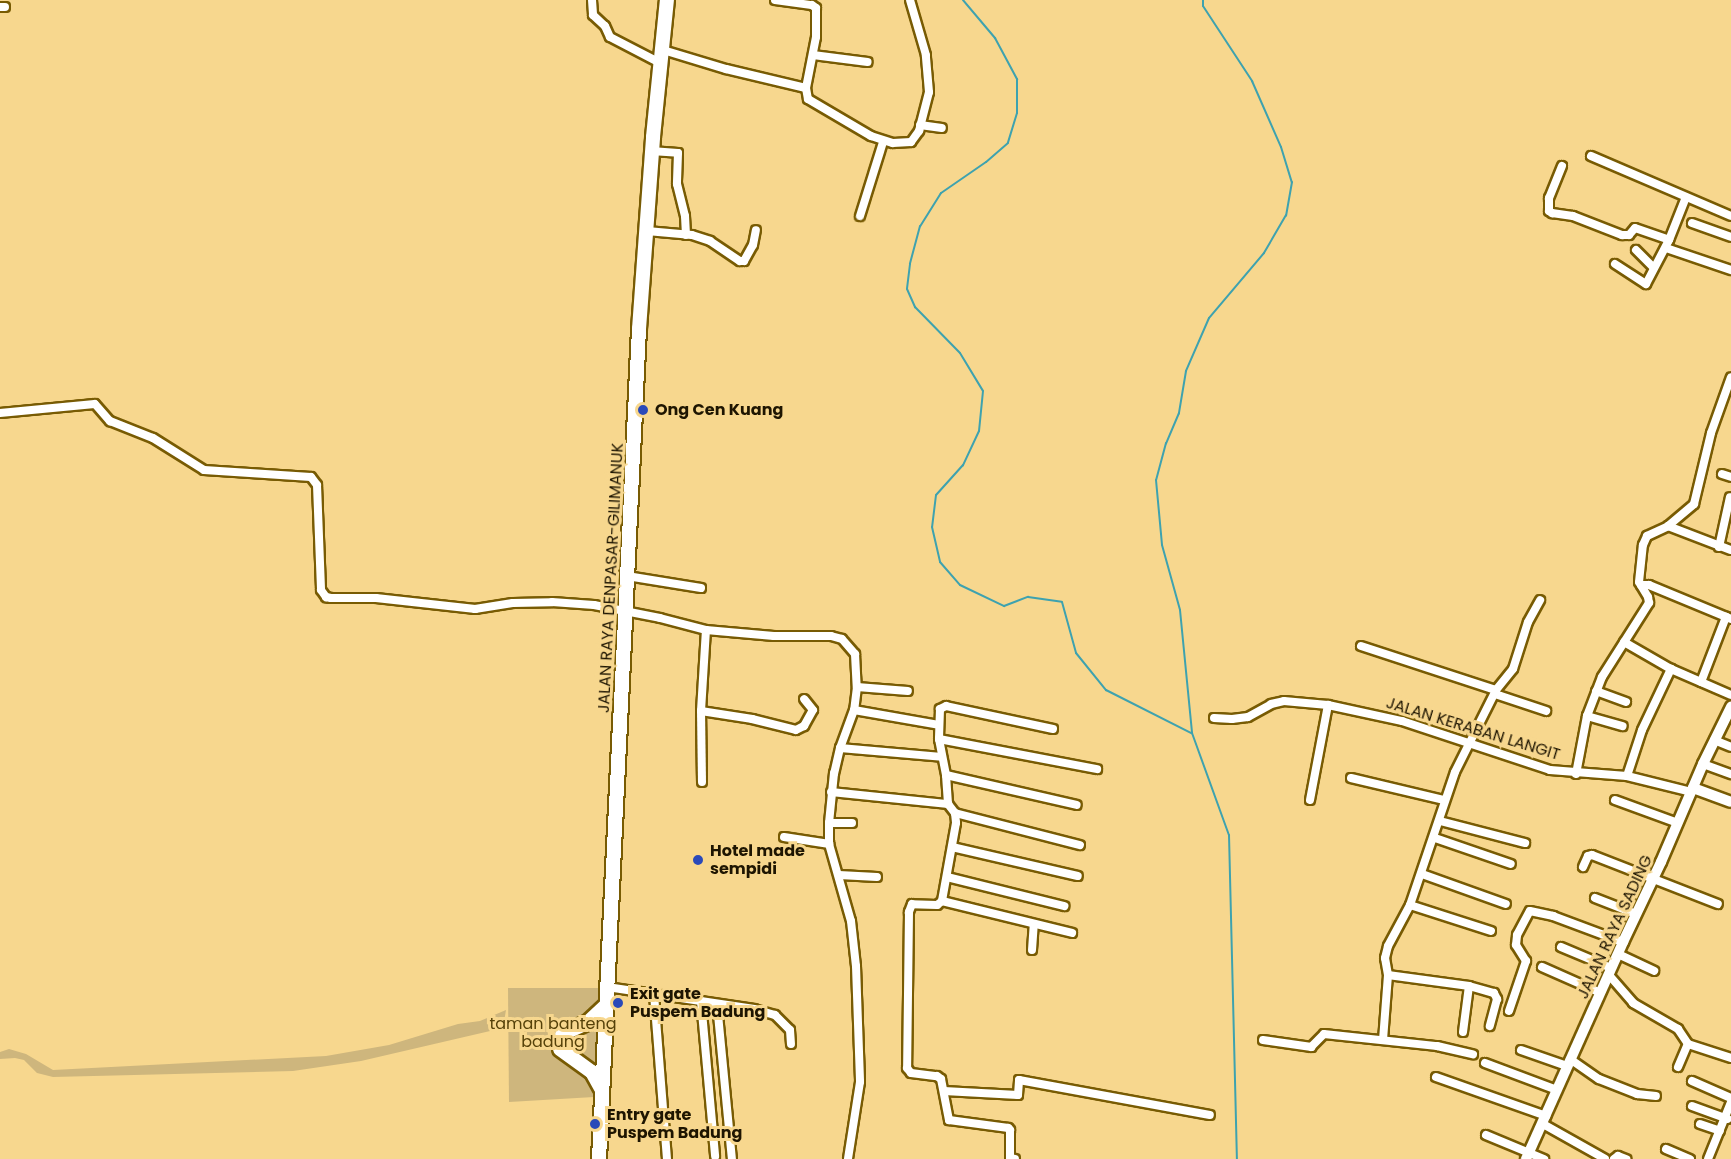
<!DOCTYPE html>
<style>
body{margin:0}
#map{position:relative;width:1731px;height:1159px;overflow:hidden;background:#f7d78e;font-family:Poppins,sans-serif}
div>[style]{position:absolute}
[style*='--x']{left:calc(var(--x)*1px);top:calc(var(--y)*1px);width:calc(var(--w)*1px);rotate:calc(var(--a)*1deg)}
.green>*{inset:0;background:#ceb67d}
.stream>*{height:2px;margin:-1px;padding:0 1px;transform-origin:1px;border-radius:1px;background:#3ea2af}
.roads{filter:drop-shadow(2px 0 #785b03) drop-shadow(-2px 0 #785b03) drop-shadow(0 2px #785b03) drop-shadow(0 -2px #785b03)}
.minor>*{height:8px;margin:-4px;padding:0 4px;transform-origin:4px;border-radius:4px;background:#fff}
.tertiary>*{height:10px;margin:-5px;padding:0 5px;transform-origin:5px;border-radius:5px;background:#fff}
.trunk>*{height:14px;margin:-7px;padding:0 7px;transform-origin:7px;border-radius:7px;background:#fff}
.dots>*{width:16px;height:16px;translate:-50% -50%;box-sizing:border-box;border:3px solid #f7d78e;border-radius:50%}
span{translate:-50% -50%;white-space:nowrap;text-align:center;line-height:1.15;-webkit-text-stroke:6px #f7d78e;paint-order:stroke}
.poi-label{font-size:16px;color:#1e1501;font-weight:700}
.left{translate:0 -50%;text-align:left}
.street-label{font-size:16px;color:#1e1501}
.park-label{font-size:16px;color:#554109}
</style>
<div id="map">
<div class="green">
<div style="clip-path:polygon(508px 988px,600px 988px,594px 1097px,509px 1102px)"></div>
<div style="clip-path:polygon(506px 1010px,503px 1028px,361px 1061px,293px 1071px,53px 1077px,37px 1073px,24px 1060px,15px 1058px,0 1059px,0 1052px,9px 1049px,26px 1054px,53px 1070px,326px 1056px,389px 1045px,458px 1024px,480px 1021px)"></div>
</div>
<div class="stream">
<div style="--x:963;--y:0;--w:50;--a:49.9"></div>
<div style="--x:995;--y:38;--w:47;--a:61.8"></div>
<div style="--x:1017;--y:79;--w:34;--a:90"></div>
<div style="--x:1017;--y:113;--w:31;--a:107"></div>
<div style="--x:1008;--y:143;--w:29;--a:139"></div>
<div style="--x:986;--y:162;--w:55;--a:145.4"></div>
<div style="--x:941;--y:193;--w:39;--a:122"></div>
<div style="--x:920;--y:226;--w:39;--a:105"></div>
<div style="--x:910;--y:264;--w:25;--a:97"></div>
<div style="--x:907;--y:289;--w:20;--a:66"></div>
<div style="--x:915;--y:307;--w:64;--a:45.6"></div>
<div style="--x:960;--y:353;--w:44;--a:58.8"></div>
<div style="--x:983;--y:391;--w:40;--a:95.7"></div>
<div style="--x:979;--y:431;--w:38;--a:115"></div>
<div style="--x:963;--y:465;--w:40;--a:132"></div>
<div style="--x:936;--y:495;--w:32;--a:97"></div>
<div style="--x:932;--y:527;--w:36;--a:77"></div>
<div style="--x:940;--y:562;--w:30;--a:49"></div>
<div style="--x:960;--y:585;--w:49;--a:25.5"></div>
<div style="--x:1004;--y:606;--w:26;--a:-21"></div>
<div style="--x:1028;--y:597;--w:34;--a:8"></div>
<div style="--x:1062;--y:602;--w:53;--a:74.6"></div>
<div style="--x:1076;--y:653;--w:48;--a:51"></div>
<div style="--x:1106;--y:690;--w:95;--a:26.8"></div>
<div style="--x:1203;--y:0;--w:6;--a:90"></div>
<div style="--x:1203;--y:6;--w:90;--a:56.8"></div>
<div style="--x:1252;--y:81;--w:72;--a:66.3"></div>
<div style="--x:1281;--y:147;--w:37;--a:73"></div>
<div style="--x:1292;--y:182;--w:34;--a:100"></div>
<div style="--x:1286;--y:215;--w:44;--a:120.1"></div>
<div style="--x:1264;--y:253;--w:85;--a:130.2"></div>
<div style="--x:1209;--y:318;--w:58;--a:113.5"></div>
<div style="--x:1186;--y:371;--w:43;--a:99.5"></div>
<div style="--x:1179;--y:413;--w:33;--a:113"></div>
<div style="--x:1166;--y:443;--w:38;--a:105"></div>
<div style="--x:1156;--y:480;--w:65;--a:84.7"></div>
<div style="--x:1162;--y:545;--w:67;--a:74.5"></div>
<div style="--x:1180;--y:610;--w:124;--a:84.4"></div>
<div style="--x:1192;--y:733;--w:109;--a:70.1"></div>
<div style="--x:1229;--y:835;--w:324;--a:88.6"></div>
</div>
<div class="roads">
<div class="minor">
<div style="--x:592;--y:0;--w:15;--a:86"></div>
<div style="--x:593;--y:15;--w:16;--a:43"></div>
<div style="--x:605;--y:26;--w:12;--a:66"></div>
<div style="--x:610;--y:37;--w:59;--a:27.4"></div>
<div style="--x:775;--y:0;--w:37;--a:8"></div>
<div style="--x:812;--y:5;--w:5;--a:37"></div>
<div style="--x:816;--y:8;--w:29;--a:90"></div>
<div style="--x:816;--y:37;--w:52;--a:101.1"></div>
<div style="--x:806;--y:88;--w:11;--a:80"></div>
<div style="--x:808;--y:99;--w:73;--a:30.4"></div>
<div style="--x:871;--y:136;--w:23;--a:18"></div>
<div style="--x:893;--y:143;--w:18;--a:-3"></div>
<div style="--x:911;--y:142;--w:14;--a:-54"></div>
<div style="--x:919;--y:131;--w:40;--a:-75.6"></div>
<div style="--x:929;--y:92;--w:37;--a:-95"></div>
<div style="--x:926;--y:55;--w:57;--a:-106.2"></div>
<div style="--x:0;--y:7;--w:5;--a:0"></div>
<div style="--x:663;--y:50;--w:66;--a:16.8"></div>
<div style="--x:726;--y:69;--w:82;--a:13.4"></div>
<div style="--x:813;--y:55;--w:55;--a:7.3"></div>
<div style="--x:920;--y:125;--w:22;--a:8"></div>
<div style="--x:651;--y:151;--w:27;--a:4"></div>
<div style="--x:678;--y:153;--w:31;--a:92"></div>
<div style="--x:677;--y:184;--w:33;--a:76"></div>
<div style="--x:685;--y:216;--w:19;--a:87"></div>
<div style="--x:1591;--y:156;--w:152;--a:23.2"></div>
<div style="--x:1562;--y:166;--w:35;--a:112"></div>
<div style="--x:1549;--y:198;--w:13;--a:90"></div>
<div style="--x:1549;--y:211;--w:4;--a:34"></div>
<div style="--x:1552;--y:213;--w:21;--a:8"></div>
<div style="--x:1573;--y:216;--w:53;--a:21.2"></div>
<div style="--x:1622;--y:235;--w:7;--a:0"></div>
<div style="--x:1629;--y:235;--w:9;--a:-49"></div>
<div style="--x:1635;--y:228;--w:36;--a:19"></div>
<div style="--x:860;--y:216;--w:77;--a:-72.7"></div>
<div style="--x:1692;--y:223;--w:41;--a:19.7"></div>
<div style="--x:647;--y:231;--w:45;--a:5.1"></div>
<div style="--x:692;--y:235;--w:19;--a:18"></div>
<div style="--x:710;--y:241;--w:36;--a:34"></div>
<div style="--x:740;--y:261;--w:4;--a:0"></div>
<div style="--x:744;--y:261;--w:18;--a:-61"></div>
<div style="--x:753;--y:245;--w:15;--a:-79"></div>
<div style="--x:1666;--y:248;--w:69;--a:18.7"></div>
<div style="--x:1636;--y:250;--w:24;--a:45"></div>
<div style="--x:1615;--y:264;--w:37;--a:33"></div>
<div style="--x:1646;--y:284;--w:50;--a:-62.4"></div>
<div style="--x:1669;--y:240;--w:46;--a:-68.4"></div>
<div style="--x:0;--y:413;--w:95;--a:-5.4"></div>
<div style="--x:95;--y:404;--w:23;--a:49"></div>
<div style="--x:110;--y:421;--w:46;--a:21.6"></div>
<div style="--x:153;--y:438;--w:60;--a:32.1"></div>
<div style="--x:204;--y:470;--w:107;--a:3.7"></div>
<div style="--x:311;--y:477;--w:10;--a:53"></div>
<div style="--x:317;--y:485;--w:105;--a:87.8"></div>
<div style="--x:321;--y:590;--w:9;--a:54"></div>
<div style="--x:326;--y:597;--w:5;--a:11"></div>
<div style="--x:331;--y:598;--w:45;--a:0"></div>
<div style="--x:376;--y:598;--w:100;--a:6.3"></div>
<div style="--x:475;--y:609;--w:38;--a:-9"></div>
<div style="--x:513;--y:603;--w:39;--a:-1"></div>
<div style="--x:552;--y:602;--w:42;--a:4.1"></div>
<div style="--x:594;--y:605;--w:67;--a:11.1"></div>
<div style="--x:660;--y:618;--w:48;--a:14.6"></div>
<div style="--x:706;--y:630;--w:68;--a:5"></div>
<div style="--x:774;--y:636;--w:57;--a:0"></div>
<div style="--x:831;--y:636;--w:11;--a:15"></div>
<div style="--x:842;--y:639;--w:20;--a:49"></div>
<div style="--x:855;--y:654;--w:33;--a:87"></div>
<div style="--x:857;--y:687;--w:23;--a:97"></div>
<div style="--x:854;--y:710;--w:40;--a:110.2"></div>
<div style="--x:840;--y:748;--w:26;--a:103"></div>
<div style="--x:834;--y:773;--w:50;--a:95.7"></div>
<div style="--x:829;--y:823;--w:21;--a:90"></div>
<div style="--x:829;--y:844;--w:80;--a:74.1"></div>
<div style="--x:851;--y:921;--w:45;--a:83.7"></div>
<div style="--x:856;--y:966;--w:116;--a:88"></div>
<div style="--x:860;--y:1082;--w:78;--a:98.9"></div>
<div style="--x:1722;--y:474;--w:9;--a:18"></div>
<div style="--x:1668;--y:526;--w:67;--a:20.9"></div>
<div style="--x:1719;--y:547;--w:51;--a:-77.6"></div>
<div style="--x:627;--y:576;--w:75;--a:9.2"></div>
<div style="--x:1641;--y:585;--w:8;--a:0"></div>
<div style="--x:1649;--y:585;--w:89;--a:22.5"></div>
<div style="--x:1624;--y:642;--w:54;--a:29.9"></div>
<div style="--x:1671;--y:669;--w:65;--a:23.4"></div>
<div style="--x:1361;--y:646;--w:142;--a:18.1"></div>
<div style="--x:1701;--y:682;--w:70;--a:-69"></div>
<div style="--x:857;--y:687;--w:51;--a:4.5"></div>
<div style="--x:1596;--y:691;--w:32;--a:20"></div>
<div style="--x:1495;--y:694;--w:54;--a:18.4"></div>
<div style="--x:854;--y:710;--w:86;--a:10"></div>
<div style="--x:701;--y:711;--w:52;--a:8.9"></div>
<div style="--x:752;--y:719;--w:45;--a:14"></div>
<div style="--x:796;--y:730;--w:9;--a:-27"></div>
<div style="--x:804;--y:726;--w:18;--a:-61"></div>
<div style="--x:813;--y:710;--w:14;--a:-129"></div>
<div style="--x:1587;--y:716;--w:37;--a:16"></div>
<div style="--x:1214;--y:718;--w:18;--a:3"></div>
<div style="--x:1232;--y:719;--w:16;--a:-7"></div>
<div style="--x:1248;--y:717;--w:26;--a:-29"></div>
<div style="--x:1271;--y:704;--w:13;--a:-13"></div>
<div style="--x:1284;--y:701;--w:44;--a:5.2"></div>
<div style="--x:1328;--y:705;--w:76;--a:12.2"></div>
<div style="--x:1402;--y:721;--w:156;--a:18.3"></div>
<div style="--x:1550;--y:770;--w:77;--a:4.5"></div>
<div style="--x:1627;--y:776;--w:66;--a:14"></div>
<div style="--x:1053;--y:729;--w:109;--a:-167.9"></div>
<div style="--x:946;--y:706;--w:7;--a:153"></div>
<div style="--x:940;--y:709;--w:30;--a:92"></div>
<div style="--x:939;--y:739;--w:37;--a:79"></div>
<div style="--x:946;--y:775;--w:29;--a:86"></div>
<div style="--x:948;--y:804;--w:11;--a:52"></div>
<div style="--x:955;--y:813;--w:10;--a:84"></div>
<div style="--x:956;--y:823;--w:79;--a:100.2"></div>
<div style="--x:942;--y:901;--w:134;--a:13.8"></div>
<div style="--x:939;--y:739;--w:161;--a:10.8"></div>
<div style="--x:1714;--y:740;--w:18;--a:22"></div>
<div style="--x:840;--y:748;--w:102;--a:5"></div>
<div style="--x:1703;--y:764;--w:30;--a:20"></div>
<div style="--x:1576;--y:774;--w:59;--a:-79.3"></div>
<div style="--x:1587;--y:716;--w:42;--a:-69"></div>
<div style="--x:1602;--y:677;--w:88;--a:-57.6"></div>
<div style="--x:1649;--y:603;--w:6;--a:-99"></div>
<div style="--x:1648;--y:597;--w:17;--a:-121"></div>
<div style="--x:1639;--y:582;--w:37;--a:-84"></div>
<div style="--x:1643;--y:545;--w:10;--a:-66"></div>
<div style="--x:1647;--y:536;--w:23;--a:-25"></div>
<div style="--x:1668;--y:526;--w:34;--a:-40"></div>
<div style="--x:1694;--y:504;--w:73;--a:-76.5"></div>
<div style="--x:1711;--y:433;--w:59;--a:-70.3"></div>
<div style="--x:946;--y:775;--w:134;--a:12.9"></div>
<div style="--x:1627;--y:776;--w:48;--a:-71.9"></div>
<div style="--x:1642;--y:730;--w:68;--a:-64.6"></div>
<div style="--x:1351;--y:778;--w:96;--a:13.3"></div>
<div style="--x:702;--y:782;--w:71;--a:-90.8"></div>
<div style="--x:701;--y:711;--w:81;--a:-86.5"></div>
<div style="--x:831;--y:792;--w:118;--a:5.9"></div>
<div style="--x:1310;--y:800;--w:97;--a:-79.3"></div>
<div style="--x:1615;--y:800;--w:67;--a:20.1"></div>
<div style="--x:955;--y:813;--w:129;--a:14.4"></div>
<div style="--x:1440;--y:821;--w:88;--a:14.5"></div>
<div style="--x:829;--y:823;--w:23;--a:0"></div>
<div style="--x:784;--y:837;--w:46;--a:8.8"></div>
<div style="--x:1435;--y:838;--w:80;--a:18.9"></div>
<div style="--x:952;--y:847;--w:129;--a:13"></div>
<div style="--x:1583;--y:867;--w:12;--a:-66"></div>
<div style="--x:1588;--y:856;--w:4;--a:-14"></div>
<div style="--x:1592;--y:855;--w:135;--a:21.3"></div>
<div style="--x:1422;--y:874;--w:89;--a:19.7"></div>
<div style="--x:839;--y:875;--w:38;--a:3"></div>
<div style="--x:947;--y:877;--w:121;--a:13.9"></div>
<div style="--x:1595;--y:898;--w:44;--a:21.3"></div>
<div style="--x:942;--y:901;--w:6;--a:141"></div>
<div style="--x:937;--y:905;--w:25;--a:-178"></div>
<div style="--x:912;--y:904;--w:9;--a:111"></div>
<div style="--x:909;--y:912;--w:156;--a:90.7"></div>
<div style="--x:907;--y:1068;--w:6;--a:51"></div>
<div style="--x:911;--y:1073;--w:26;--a:7"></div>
<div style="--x:937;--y:1076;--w:5;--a:37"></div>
<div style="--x:941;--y:1079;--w:42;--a:79"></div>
<div style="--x:949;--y:1120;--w:60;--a:7.7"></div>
<div style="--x:1008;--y:1128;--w:3;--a:45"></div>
<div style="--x:1010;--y:1130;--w:28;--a:90"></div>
<div style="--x:1010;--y:1158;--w:5;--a:11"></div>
<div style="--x:1410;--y:905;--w:85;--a:17.8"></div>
<div style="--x:1561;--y:947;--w:54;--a:22.8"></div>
<div style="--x:1032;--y:950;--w:26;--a:-86"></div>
<div style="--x:1618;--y:954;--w:40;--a:25"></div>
<div style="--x:1542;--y:967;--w:64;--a:23.8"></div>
<div style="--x:1388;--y:975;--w:82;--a:7.7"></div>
<div style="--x:1469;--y:986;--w:26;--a:16"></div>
<div style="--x:1494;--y:993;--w:7;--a:63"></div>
<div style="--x:1497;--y:999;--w:28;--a:105"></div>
<div style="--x:1609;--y:975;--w:37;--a:49"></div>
<div style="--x:1633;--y:1003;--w:52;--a:30"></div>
<div style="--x:1678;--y:1029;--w:18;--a:56"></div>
<div style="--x:1688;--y:1044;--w:45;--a:18"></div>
<div style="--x:607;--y:987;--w:149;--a:8.5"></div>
<div style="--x:754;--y:1009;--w:22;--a:16"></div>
<div style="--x:775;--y:1015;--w:21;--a:45"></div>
<div style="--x:790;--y:1030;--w:14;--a:86"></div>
<div style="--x:654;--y:994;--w:166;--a:85.5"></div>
<div style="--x:701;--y:1001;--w:156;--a:84.8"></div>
<div style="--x:717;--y:1004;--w:156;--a:84.5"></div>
<div style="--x:1509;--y:1011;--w:53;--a:-71.2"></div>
<div style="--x:1526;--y:961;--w:19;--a:-122"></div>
<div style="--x:1516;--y:945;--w:10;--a:-84"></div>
<div style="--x:1517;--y:935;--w:27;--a:-62"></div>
<div style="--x:1530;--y:911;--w:24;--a:12"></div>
<div style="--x:1553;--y:916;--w:75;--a:20.4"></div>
<div style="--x:1463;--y:1032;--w:46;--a:-82.6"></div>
<div style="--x:1263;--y:1040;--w:49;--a:8.3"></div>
<div style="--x:1311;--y:1047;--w:18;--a:-45"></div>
<div style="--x:1324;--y:1034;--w:114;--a:6.1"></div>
<div style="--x:1437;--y:1046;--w:37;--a:13"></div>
<div style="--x:1383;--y:1040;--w:65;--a:-85.6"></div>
<div style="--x:1388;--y:975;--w:17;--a:-100"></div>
<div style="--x:1385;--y:958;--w:12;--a:-76"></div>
<div style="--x:1388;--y:946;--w:47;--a:-61.8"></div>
<div style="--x:1410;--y:905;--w:140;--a:-71.3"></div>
<div style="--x:1455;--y:772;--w:92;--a:-63.4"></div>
<div style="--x:1496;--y:690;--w:27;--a:-51"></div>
<div style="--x:1513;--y:669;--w:49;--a:-72.3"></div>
<div style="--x:1528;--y:622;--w:25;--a:-61"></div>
<div style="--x:1521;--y:1050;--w:49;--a:19.2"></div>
<div style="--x:1570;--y:1059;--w:35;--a:35"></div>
<div style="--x:1599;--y:1079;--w:41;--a:21.5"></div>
<div style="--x:1637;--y:1094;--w:19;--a:6"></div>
<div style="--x:1485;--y:1063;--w:77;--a:20.6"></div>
<div style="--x:1678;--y:1067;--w:25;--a:-67"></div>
<div style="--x:1436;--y:1077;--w:117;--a:19.5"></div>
<div style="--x:1692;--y:1081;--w:43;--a:23.6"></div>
<div style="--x:944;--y:1091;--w:74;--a:3.1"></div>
<div style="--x:1018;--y:1095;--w:15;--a:-86"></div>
<div style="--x:1019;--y:1080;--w:194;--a:10.4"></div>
<div style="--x:1692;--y:1106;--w:38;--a:20"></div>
<div style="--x:1543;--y:1124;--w:71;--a:29.4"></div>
<div style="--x:1700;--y:1124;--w:21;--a:19"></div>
<div style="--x:1486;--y:1135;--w:63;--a:22.5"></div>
<div style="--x:1666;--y:1149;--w:26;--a:23"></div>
<div style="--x:1614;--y:1159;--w:5;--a:-37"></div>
<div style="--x:1618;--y:1156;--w:9;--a:21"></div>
<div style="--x:1708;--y:1159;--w:61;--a:-68"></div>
</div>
<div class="tertiary">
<div style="--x:1693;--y:788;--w:40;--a:20.2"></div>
<div style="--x:1526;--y:1159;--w:238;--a:-65.9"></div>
<div style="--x:1623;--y:942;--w:89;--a:-64.6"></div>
<div style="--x:1661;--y:862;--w:107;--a:-66.8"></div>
<div style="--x:1703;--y:764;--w:64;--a:-63.8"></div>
</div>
<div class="trunk">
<div style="--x:562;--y:1034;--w:27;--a:-24"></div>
<div style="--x:587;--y:1023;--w:26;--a:-43"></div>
<div style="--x:560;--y:1049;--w:39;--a:36"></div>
<div style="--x:592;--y:1072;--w:18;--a:61"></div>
<div style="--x:599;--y:1159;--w:831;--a:-87.24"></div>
<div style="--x:639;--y:329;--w:193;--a:-85.8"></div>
<div style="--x:653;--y:137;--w:138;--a:-84.2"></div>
</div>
</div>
<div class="dots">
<div style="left:643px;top:410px;background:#2a49b9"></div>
<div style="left:698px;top:860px;background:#2a49b9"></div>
<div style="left:618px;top:1003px;background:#2a49b9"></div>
<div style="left:595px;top:1124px;background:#2a49b9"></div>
</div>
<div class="poi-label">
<span class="left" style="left:655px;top:410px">Ong Cen Kuang</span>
<span class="left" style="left:710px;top:860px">Hotel made<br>sempidi</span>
<span class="left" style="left:630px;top:1003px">Exit gate<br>Puspem Badung</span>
<span class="left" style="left:607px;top:1124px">Entry gate<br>Puspem Badung</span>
</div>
<div class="street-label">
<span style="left:611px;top:578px;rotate:-87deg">JALAN RAYA DENPASAR-GILIMANUK</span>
<span style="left:1473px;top:729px;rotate:17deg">JALAN KERABAN LANGIT</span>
<span style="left:1615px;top:927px;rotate:-65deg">JALAN RAYA SADING</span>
</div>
<div class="park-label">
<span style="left:553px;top:1033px">taman banteng<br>badung</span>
</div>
</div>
